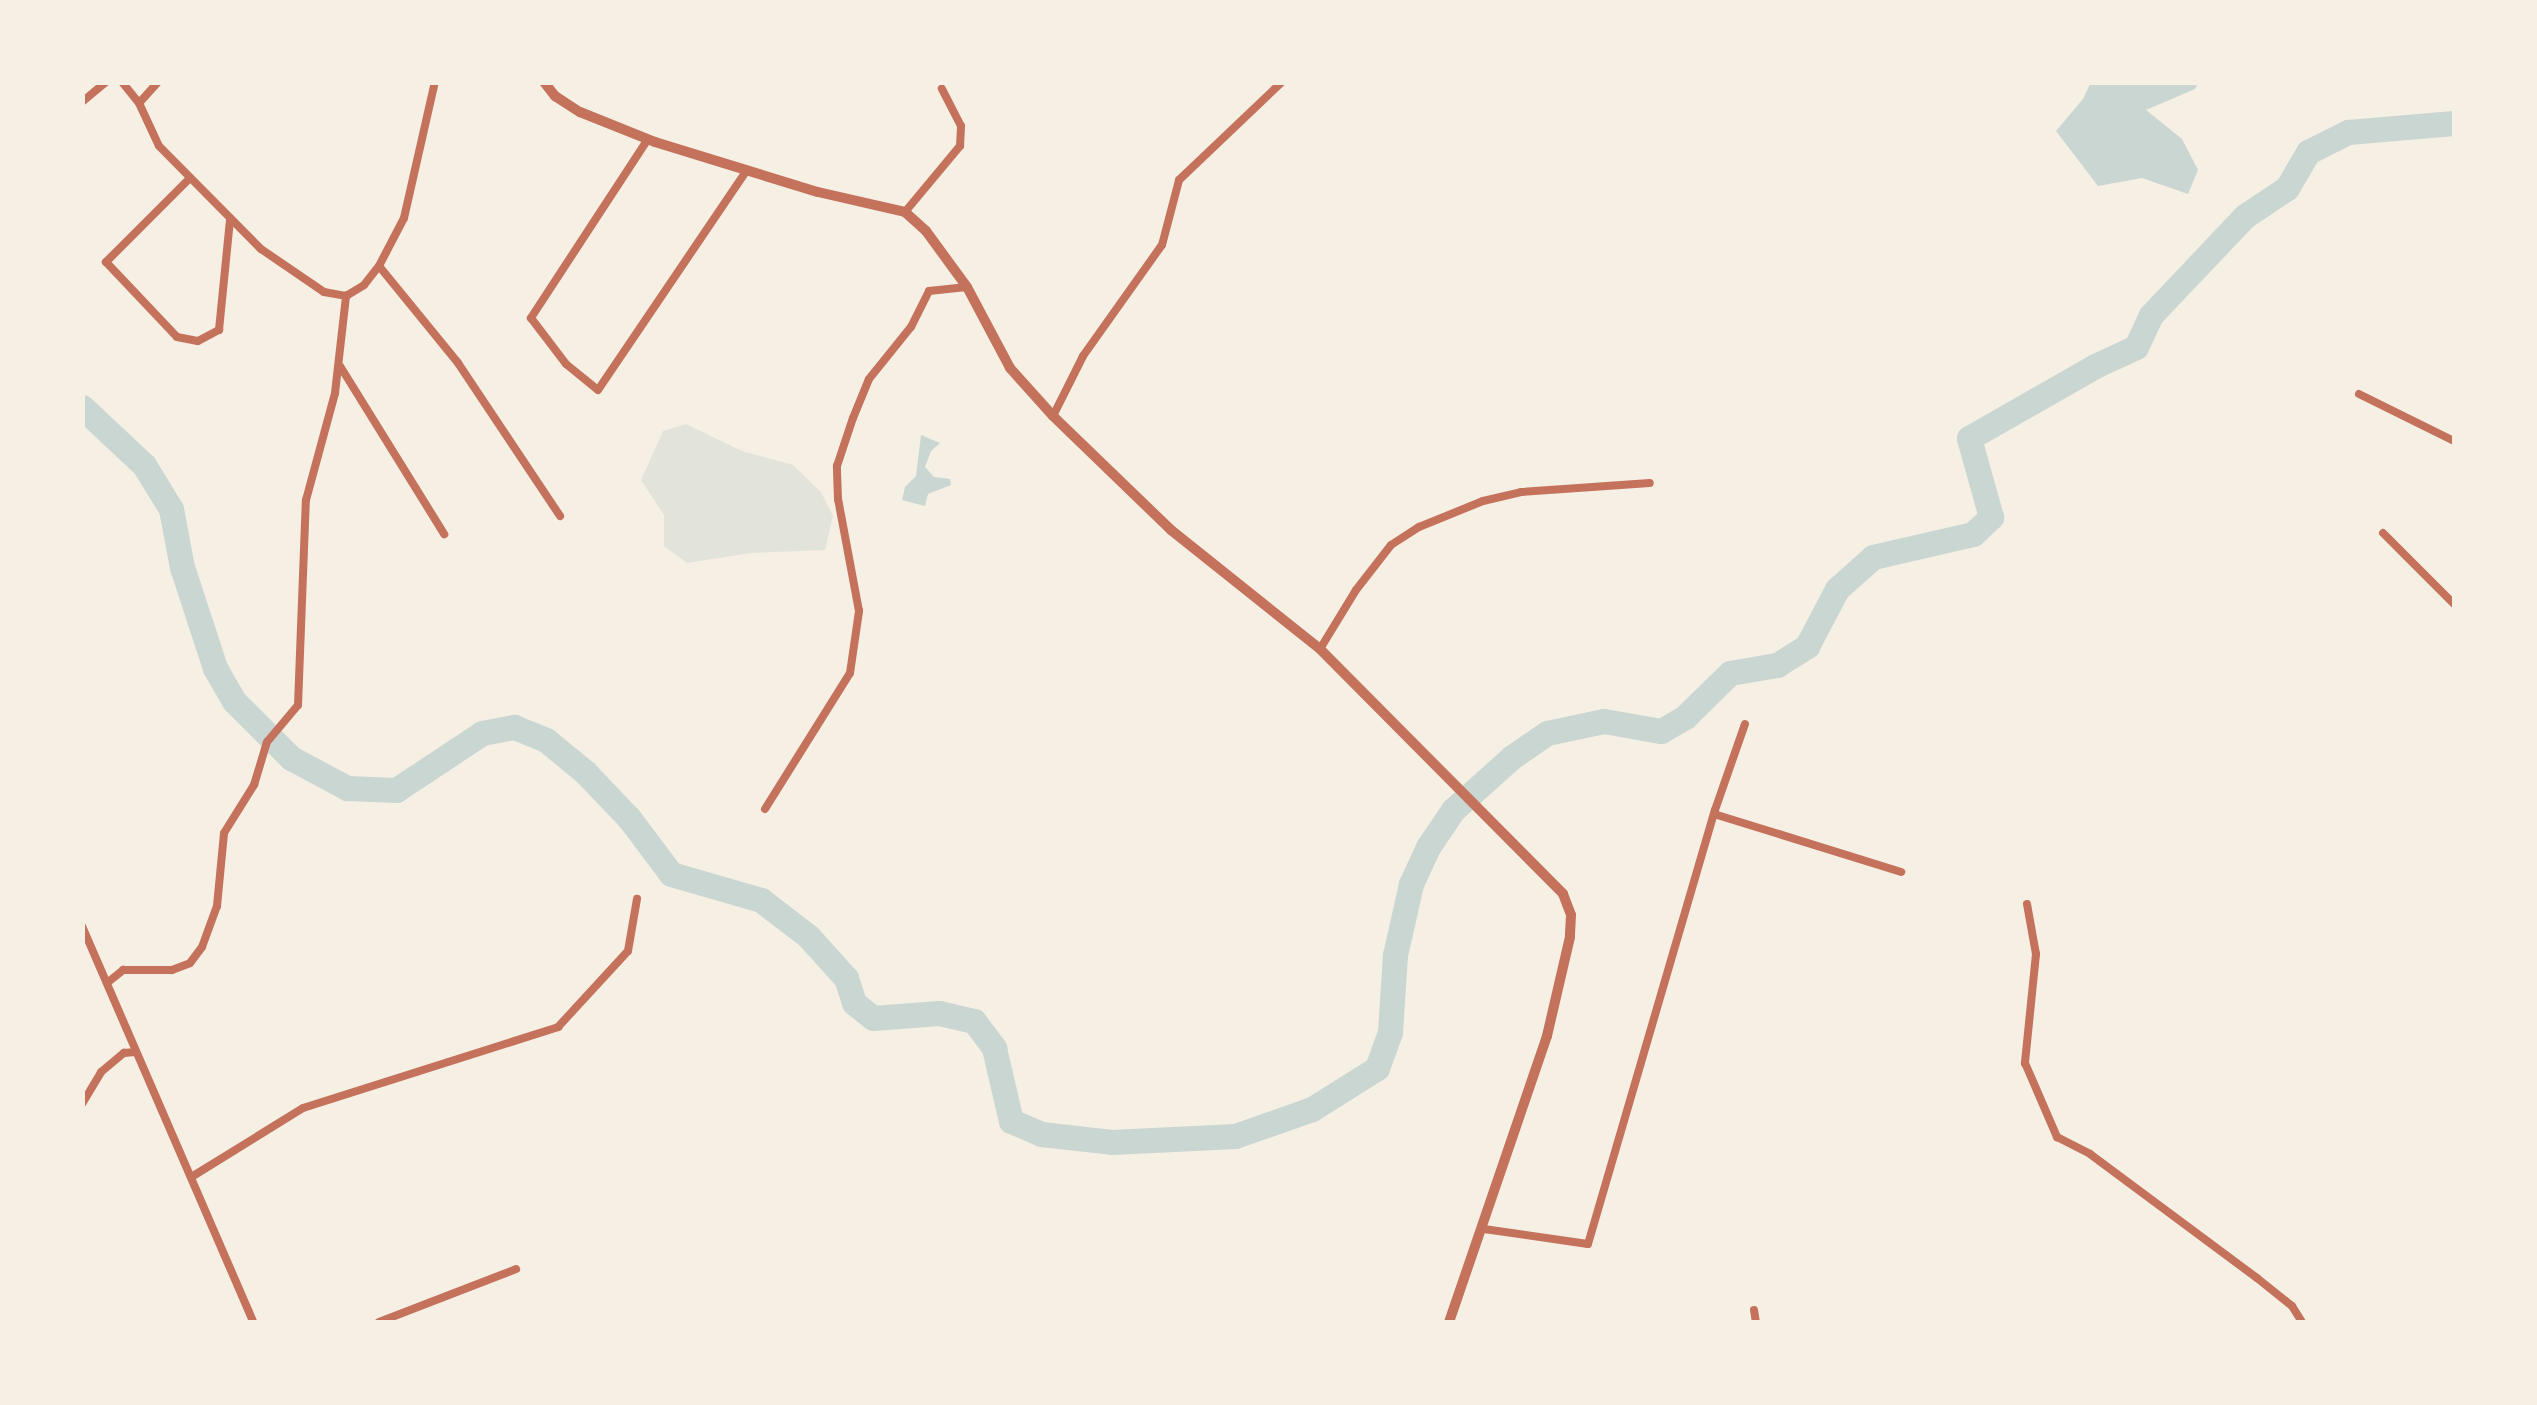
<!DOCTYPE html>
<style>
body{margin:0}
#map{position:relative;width:2537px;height:1405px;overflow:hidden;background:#f6efe4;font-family:Poppins,sans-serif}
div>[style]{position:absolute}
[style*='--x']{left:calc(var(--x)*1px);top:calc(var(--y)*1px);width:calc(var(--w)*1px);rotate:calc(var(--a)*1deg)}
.green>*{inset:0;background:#e2e4dc}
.water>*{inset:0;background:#c9d6d2}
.river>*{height:25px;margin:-12.5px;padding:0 12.5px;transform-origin:12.5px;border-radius:12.5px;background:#c9d6d2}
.minor>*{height:8px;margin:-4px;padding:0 4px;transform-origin:4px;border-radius:4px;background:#c5725c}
.tertiary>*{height:10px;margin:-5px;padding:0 5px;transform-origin:5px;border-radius:5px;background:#c5725c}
span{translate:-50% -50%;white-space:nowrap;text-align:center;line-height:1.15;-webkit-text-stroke:8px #f6efe4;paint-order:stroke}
.frame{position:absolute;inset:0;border:85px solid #f6efe4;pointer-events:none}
</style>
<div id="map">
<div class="green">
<div style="clip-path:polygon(686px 424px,742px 451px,793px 465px,821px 492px,833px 516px,825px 550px,751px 553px,687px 563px,664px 546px,664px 515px,641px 480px,663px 431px)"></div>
</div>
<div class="water">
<div style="clip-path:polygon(2091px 82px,2198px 83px,2195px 89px,2146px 110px,2182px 139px,2198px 170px,2188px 194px,2142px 178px,2098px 186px,2056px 131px,2083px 99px)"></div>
<div style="clip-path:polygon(921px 435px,940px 443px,931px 451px,925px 467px,934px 477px,950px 479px,951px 485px,928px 494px,925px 506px,902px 500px,905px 487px,916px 476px)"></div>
</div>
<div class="river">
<div style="--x:82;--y:407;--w:85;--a:43.1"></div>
<div style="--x:144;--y:465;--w:52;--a:58.5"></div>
<div style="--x:171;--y:509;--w:59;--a:79.3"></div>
<div style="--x:182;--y:567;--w:106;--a:71.9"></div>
<div style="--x:215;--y:668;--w:38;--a:60"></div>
<div style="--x:234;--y:701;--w:81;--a:45"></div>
<div style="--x:291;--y:758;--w:64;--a:28.2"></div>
<div style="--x:347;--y:788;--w:49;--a:2.3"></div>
<div style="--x:396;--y:790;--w:103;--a:-33.5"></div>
<div style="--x:482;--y:733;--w:33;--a:-11"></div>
<div style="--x:514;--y:727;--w:35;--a:22"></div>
<div style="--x:546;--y:740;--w:50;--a:39.4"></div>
<div style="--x:585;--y:772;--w:64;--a:46.3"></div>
<div style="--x:629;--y:818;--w:70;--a:53.1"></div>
<div style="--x:671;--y:874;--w:94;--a:16.1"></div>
<div style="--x:761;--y:900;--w:59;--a:37.5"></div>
<div style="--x:808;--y:936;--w:57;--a:47.9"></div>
<div style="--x:846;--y:978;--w:26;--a:72"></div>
<div style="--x:854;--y:1003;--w:24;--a:38"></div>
<div style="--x:873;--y:1018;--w:66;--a:-4.3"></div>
<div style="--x:939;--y:1013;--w:36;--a:13"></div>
<div style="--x:974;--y:1021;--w:34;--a:53"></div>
<div style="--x:994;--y:1048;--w:75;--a:76.9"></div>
<div style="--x:1011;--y:1121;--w:33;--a:23"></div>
<div style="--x:1041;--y:1134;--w:71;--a:6.4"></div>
<div style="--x:1112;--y:1142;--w:123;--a:-2.8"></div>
<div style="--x:1235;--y:1136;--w:82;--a:-19.3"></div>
<div style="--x:1312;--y:1109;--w:77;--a:-32.2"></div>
<div style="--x:1377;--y:1068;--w:38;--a:-70"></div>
<div style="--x:1390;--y:1032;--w:77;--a:-86.3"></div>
<div style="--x:1395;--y:955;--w:73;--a:-77.3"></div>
<div style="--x:1411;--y:884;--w:41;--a:-65.3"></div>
<div style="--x:1428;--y:847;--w:45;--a:-56"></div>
<div style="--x:1453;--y:810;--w:79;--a:-41.9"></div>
<div style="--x:1512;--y:757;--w:42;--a:-34.4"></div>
<div style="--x:1547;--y:733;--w:58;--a:-11.9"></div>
<div style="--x:1604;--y:721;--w:58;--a:10"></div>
<div style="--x:1661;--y:731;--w:28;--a:-30"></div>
<div style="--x:1685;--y:717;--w:63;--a:-44.4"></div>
<div style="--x:1730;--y:673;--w:48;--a:-9.7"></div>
<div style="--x:1777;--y:665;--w:36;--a:-32"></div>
<div style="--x:1807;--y:646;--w:64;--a:-62.2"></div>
<div style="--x:1837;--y:589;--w:48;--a:-41.6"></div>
<div style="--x:1873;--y:557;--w:103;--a:-13"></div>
<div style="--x:1973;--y:534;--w:25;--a:-43"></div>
<div style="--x:1991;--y:517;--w:82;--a:-105.6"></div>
<div style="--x:1969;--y:438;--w:145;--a:-29.7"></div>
<div style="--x:2095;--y:366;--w:45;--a:-24.9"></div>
<div style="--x:2136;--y:347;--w:35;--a:-65"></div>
<div style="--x:2151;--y:315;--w:137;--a:-46.5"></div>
<div style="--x:2245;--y:216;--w:50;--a:-33.7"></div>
<div style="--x:2287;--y:188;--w:42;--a:-59.7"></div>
<div style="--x:2308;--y:152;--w:45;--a:-26.6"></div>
<div style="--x:2348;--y:132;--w:106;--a:-4.9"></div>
</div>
<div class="minor">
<div style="--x:122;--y:82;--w:27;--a:51"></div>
<div style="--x:158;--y:82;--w:28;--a:132"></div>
<div style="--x:139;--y:103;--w:47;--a:65.1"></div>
<div style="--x:159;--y:146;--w:145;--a:45.3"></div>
<div style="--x:261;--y:249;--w:76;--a:34.3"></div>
<div style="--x:324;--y:292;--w:22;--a:10"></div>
<div style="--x:82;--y:102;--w:31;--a:-40"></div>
<div style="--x:648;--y:139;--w:214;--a:123.2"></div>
<div style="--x:531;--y:318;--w:58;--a:52.7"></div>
<div style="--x:566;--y:364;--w:41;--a:39.1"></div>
<div style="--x:598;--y:390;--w:266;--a:-55.9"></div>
<div style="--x:190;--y:178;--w:119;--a:135"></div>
<div style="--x:106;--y:262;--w:103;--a:46.6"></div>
<div style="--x:177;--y:337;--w:21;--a:11"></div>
<div style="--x:198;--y:341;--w:24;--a:-28"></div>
<div style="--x:219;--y:330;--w:112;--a:-84.3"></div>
<div style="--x:905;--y:212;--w:86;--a:-50.2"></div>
<div style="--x:960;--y:146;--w:20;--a:-87"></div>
<div style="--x:961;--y:126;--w:42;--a:-117.2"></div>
<div style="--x:379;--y:266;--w:125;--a:50.8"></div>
<div style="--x:458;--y:363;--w:184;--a:56.3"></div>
<div style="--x:340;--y:366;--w:198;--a:58.2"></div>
<div style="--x:2359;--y:394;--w:106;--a:26.3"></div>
<div style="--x:1053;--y:416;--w:67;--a:-63.4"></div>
<div style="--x:1083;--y:356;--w:136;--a:-54.6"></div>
<div style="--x:1162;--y:245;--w:67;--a:-75.3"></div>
<div style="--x:1179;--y:180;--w:142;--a:-43.6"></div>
<div style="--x:2383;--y:533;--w:100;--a:45"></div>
<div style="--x:1320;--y:649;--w:69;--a:-58.6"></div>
<div style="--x:1356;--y:590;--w:57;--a:-52.1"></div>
<div style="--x:1391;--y:545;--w:33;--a:-33"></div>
<div style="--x:1419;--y:527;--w:69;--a:-22.1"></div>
<div style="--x:1483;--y:501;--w:39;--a:-13"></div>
<div style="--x:1521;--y:492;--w:129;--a:-4"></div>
<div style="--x:765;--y:809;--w:160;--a:-58"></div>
<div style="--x:850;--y:673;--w:63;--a:-81.7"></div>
<div style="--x:859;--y:611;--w:114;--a:-100.6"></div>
<div style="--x:838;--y:499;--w:33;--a:-92"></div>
<div style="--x:837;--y:466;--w:51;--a:-71.6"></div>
<div style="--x:853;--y:418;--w:42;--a:-67.7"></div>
<div style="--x:869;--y:379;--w:67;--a:-51.1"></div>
<div style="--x:911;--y:327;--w:40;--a:-63.4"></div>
<div style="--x:929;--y:291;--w:38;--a:-6"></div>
<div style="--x:1714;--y:814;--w:196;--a:17.2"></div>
<div style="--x:2027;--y:904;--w:51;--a:79.8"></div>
<div style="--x:2036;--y:954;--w:110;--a:95.8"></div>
<div style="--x:2025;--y:1063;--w:81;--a:66.6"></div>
<div style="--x:2057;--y:1137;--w:37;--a:27"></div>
<div style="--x:2090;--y:1154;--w:208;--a:36.6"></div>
<div style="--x:2257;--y:1278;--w:45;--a:38.7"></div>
<div style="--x:2292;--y:1306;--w:19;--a:58"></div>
<div style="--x:82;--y:926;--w:431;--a:66.6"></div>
<div style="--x:107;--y:983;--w:21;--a:-39"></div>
<div style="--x:123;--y:970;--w:49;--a:0"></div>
<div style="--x:172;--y:970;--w:19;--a:-21"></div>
<div style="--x:190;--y:963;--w:20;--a:-53"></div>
<div style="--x:202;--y:947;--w:44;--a:-69.9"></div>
<div style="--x:217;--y:906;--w:73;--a:-84.5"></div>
<div style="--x:224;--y:833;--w:57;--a:-58"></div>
<div style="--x:254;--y:785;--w:45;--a:-73.2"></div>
<div style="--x:267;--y:742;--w:48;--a:-50"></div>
<div style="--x:298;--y:705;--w:205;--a:-87.8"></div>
<div style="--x:306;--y:500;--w:111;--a:-74.8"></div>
<div style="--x:335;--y:393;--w:98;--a:-83.5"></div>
<div style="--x:346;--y:296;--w:21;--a:-31"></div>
<div style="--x:364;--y:285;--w:24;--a:-52"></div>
<div style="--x:379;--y:266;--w:54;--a:-62.5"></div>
<div style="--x:404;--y:218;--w:139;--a:-77.2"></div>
<div style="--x:82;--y:1104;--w:37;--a:-59"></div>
<div style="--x:101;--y:1072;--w:30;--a:-40"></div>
<div style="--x:124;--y:1053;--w:11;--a:-5"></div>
<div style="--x:193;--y:1176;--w:129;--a:-31.7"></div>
<div style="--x:303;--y:1108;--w:268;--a:-17.6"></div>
<div style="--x:558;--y:1027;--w:103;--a:-47.4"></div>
<div style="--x:628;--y:951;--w:53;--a:-80.2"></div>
<div style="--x:1484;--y:1229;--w:105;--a:8.2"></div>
<div style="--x:1588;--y:1244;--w:452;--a:-73.7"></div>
<div style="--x:1715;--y:810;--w:91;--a:-70.8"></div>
<div style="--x:1754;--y:1310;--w:12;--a:81"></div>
<div style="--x:379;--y:1322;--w:147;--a:-21.1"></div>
</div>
<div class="tertiary">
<div style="--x:544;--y:82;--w:18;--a:52"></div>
<div style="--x:555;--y:96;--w:30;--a:33"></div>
<div style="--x:580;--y:112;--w:81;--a:21.8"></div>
<div style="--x:655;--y:142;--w:170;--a:17.1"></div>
<div style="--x:818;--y:192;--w:89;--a:12.9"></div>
<div style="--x:905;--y:212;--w:28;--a:42"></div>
<div style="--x:926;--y:231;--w:69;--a:53.8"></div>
<div style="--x:967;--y:287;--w:92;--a:62"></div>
<div style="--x:1010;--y:368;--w:64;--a:48.1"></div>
<div style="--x:1053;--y:416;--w:164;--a:44"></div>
<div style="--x:1171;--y:530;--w:191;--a:38.6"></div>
<div style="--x:1320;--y:649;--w:345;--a:45.2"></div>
<div style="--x:1563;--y:894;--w:22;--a:69"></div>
<div style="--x:1571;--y:915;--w:22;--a:93"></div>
<div style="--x:1570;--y:937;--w:102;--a:103.1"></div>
<div style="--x:1547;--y:1036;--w:302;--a:108.9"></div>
</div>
<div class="frame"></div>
</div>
